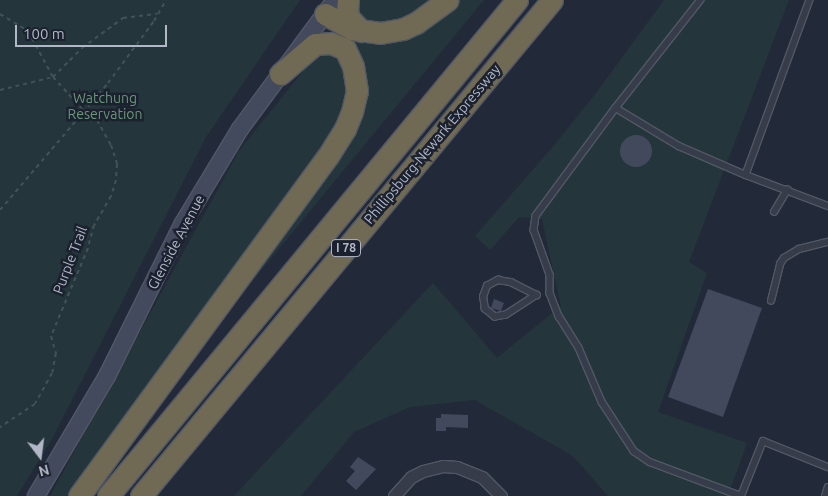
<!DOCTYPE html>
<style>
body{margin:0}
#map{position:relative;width:828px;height:496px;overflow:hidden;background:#222a3a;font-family:Ubuntu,sans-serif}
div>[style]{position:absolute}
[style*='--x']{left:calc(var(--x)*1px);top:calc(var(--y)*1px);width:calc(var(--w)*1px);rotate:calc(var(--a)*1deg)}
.green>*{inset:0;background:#24363b}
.building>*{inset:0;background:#42495c}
.round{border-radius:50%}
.path>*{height:2px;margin-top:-1px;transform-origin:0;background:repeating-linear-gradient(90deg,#425358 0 4px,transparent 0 8px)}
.roads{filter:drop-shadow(1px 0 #515765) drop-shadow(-1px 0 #515765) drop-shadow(0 1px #515765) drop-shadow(0 -1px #515765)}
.service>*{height:5.5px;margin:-2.75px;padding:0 2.75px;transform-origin:2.75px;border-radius:2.75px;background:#363c4a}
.minor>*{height:11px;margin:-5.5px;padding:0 5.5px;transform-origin:5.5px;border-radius:5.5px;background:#363c4a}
.secondary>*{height:16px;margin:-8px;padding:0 8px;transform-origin:8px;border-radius:8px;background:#444a5d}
.motorway>*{height:21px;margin:-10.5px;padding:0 10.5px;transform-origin:10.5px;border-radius:10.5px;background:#706953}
span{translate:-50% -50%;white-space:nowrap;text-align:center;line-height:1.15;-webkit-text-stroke:5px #1b212f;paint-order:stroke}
.shield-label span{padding:1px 4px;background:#1b212f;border:1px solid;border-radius:4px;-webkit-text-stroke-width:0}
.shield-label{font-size:12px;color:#b1b7c6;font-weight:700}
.park-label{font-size:14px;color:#699779}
.street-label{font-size:14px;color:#b1b7c6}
.north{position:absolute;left:15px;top:431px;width:50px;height:50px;-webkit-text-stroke:4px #1b212f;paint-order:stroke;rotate:165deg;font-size:14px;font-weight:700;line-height:20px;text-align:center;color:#b1b7c6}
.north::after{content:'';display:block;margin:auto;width:18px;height:22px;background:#b1b7c6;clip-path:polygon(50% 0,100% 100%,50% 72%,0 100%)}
.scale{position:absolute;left:15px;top:25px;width:152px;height:22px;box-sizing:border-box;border:2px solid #b1b7c6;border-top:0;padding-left:6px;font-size:15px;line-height:18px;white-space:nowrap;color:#b1b7c6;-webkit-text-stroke:4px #1b212f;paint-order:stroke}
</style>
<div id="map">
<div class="green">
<div style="clip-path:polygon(0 0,300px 0,206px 137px,53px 437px,17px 496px,0 496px)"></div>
<div style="clip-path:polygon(360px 0,484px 0,75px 496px,50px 496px,239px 151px)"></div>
<div style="clip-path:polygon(664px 0,789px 0,689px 262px,707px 273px,658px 412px,747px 443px,728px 496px,608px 496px,573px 456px,475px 400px,410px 407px,354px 432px,301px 496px,234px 496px,433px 283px,497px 358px,561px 306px,542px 219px,519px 217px,490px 250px,475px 236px,551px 149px,597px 92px)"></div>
</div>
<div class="building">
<div class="round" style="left:620px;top:135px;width:32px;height:32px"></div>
<div style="clip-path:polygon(708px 289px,762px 308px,723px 417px,668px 397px)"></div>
<div style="clip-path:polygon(494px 299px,504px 303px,501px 311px,491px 308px)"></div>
<div style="clip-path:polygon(441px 414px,468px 415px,468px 428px,446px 427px,446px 431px,436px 431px,436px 418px,441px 418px)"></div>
<div style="clip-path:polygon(358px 457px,376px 469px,356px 490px,346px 481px,355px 471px,350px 467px)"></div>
</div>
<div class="path">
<div style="--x:0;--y:14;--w:33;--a:31"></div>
<div style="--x:28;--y:31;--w:52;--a:61.5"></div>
<div style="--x:53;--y:77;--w:41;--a:-45"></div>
<div style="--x:82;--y:48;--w:51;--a:-36.2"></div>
<div style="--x:123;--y:18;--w:34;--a:-7"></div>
<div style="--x:0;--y:90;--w:55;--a:-13.8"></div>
<div style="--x:53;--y:77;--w:45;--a:47.7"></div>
<div style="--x:83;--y:110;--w:17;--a:36"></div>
<div style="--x:97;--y:120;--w:29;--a:61"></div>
<div style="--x:111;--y:145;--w:20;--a:72"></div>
<div style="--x:117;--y:164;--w:16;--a:94"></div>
<div style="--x:116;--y:180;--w:17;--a:107"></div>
<div style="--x:111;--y:196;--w:34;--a:120"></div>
<div style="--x:94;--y:225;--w:24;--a:105"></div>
<div style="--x:88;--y:248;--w:95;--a:112.8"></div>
<div style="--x:51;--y:336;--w:18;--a:74"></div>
<div style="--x:56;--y:353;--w:20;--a:101"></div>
<div style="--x:52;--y:373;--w:35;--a:119"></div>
<div style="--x:35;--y:404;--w:42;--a:146.7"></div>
<div style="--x:0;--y:210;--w:167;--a:-49.6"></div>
<div style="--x:108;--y:83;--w:77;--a:-53.4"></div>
<div style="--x:154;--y:21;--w:24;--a:-60"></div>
</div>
<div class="roads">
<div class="service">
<div style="--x:701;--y:0;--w:137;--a:128.2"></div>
<div style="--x:616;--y:108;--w:134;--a:126.5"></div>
<div style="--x:536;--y:216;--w:14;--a:98"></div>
<div style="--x:534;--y:230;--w:48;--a:70.4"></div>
<div style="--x:550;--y:275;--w:18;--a:90"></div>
<div style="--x:550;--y:293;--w:25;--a:69"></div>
<div style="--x:559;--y:316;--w:38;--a:58"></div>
<div style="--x:579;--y:348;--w:59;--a:66.9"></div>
<div style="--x:602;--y:402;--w:59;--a:56.9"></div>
<div style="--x:634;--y:451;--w:19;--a:35"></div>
<div style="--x:650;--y:462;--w:97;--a:20.5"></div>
<div style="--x:810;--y:0;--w:186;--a:110.1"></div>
<div style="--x:746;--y:175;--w:88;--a:20.7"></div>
<div style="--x:616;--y:108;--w:74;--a:31.1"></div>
<div style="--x:679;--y:146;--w:73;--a:23.4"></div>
<div style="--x:774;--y:212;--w:26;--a:-59"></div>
<div style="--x:498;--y:280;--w:13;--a:9"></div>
<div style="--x:511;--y:282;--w:29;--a:27"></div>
<div style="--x:537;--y:295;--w:37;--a:147"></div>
<div style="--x:506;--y:315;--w:11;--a:170"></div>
<div style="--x:495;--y:317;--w:13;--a:-141"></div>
<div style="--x:485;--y:309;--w:12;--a:-99"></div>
<div style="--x:483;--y:297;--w:12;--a:-70"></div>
<div style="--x:487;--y:286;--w:13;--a:-29"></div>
<div style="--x:771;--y:301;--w:38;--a:-76"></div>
<div style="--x:780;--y:264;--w:7;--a:-56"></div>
<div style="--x:784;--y:258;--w:17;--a:-31"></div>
<div style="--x:799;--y:249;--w:30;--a:-14"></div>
<div style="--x:741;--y:496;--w:59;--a:-68.2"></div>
<div style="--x:763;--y:441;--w:70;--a:21.8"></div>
<div style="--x:825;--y:496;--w:9;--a:-72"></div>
</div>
<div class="minor">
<div style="--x:394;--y:496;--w:25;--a:-48"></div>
<div style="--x:411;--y:477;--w:13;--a:-27"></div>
<div style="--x:423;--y:471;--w:21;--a:-14"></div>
<div style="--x:443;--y:466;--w:14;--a:4"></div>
<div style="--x:457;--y:467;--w:27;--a:22"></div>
<div style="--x:482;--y:477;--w:27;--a:45"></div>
</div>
<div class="secondary">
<div style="--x:36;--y:496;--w:139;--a:-59.4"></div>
<div style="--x:107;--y:376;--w:169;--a:-63.6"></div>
<div style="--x:182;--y:225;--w:112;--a:-58.9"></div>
<div style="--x:240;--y:129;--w:160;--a:-53.6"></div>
</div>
<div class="motorway">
<div style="--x:348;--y:0;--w:11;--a:95"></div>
<div style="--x:347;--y:11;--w:7;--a:74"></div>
<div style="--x:349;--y:18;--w:18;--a:47"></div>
<div style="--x:325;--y:14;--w:31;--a:29"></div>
<div style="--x:352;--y:29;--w:28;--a:8"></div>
<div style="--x:380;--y:33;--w:23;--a:-10"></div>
<div style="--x:403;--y:29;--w:14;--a:-25"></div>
<div style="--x:416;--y:23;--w:39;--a:-36"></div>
<div style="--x:79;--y:496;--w:421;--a:-53.8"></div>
<div style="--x:328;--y:156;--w:32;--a:-58"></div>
<div style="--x:345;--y:129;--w:18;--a:-68"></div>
<div style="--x:352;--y:112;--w:22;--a:-77"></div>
<div style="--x:357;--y:91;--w:25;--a:-99"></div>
<div style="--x:353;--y:66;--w:19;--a:-115"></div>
<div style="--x:345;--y:49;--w:15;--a:-157"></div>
<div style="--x:331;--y:43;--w:16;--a:176"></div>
<div style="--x:315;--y:44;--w:46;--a:139.4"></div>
<div style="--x:108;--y:496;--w:643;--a:-50.49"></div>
<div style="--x:141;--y:496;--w:644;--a:-50.35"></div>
</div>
</div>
<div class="shield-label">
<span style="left:346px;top:248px">I 78</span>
</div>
<div class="park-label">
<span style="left:105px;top:106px">Watchung<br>Reservation</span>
</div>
<div class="street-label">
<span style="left:432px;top:144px;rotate:-50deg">Phillipsburg-Newark Expressway</span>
<span style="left:176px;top:242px;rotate:-62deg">Glenside Avenue</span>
<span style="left:70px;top:260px;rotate:-69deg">Purple Trail</span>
</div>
<div class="north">N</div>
<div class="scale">100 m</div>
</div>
